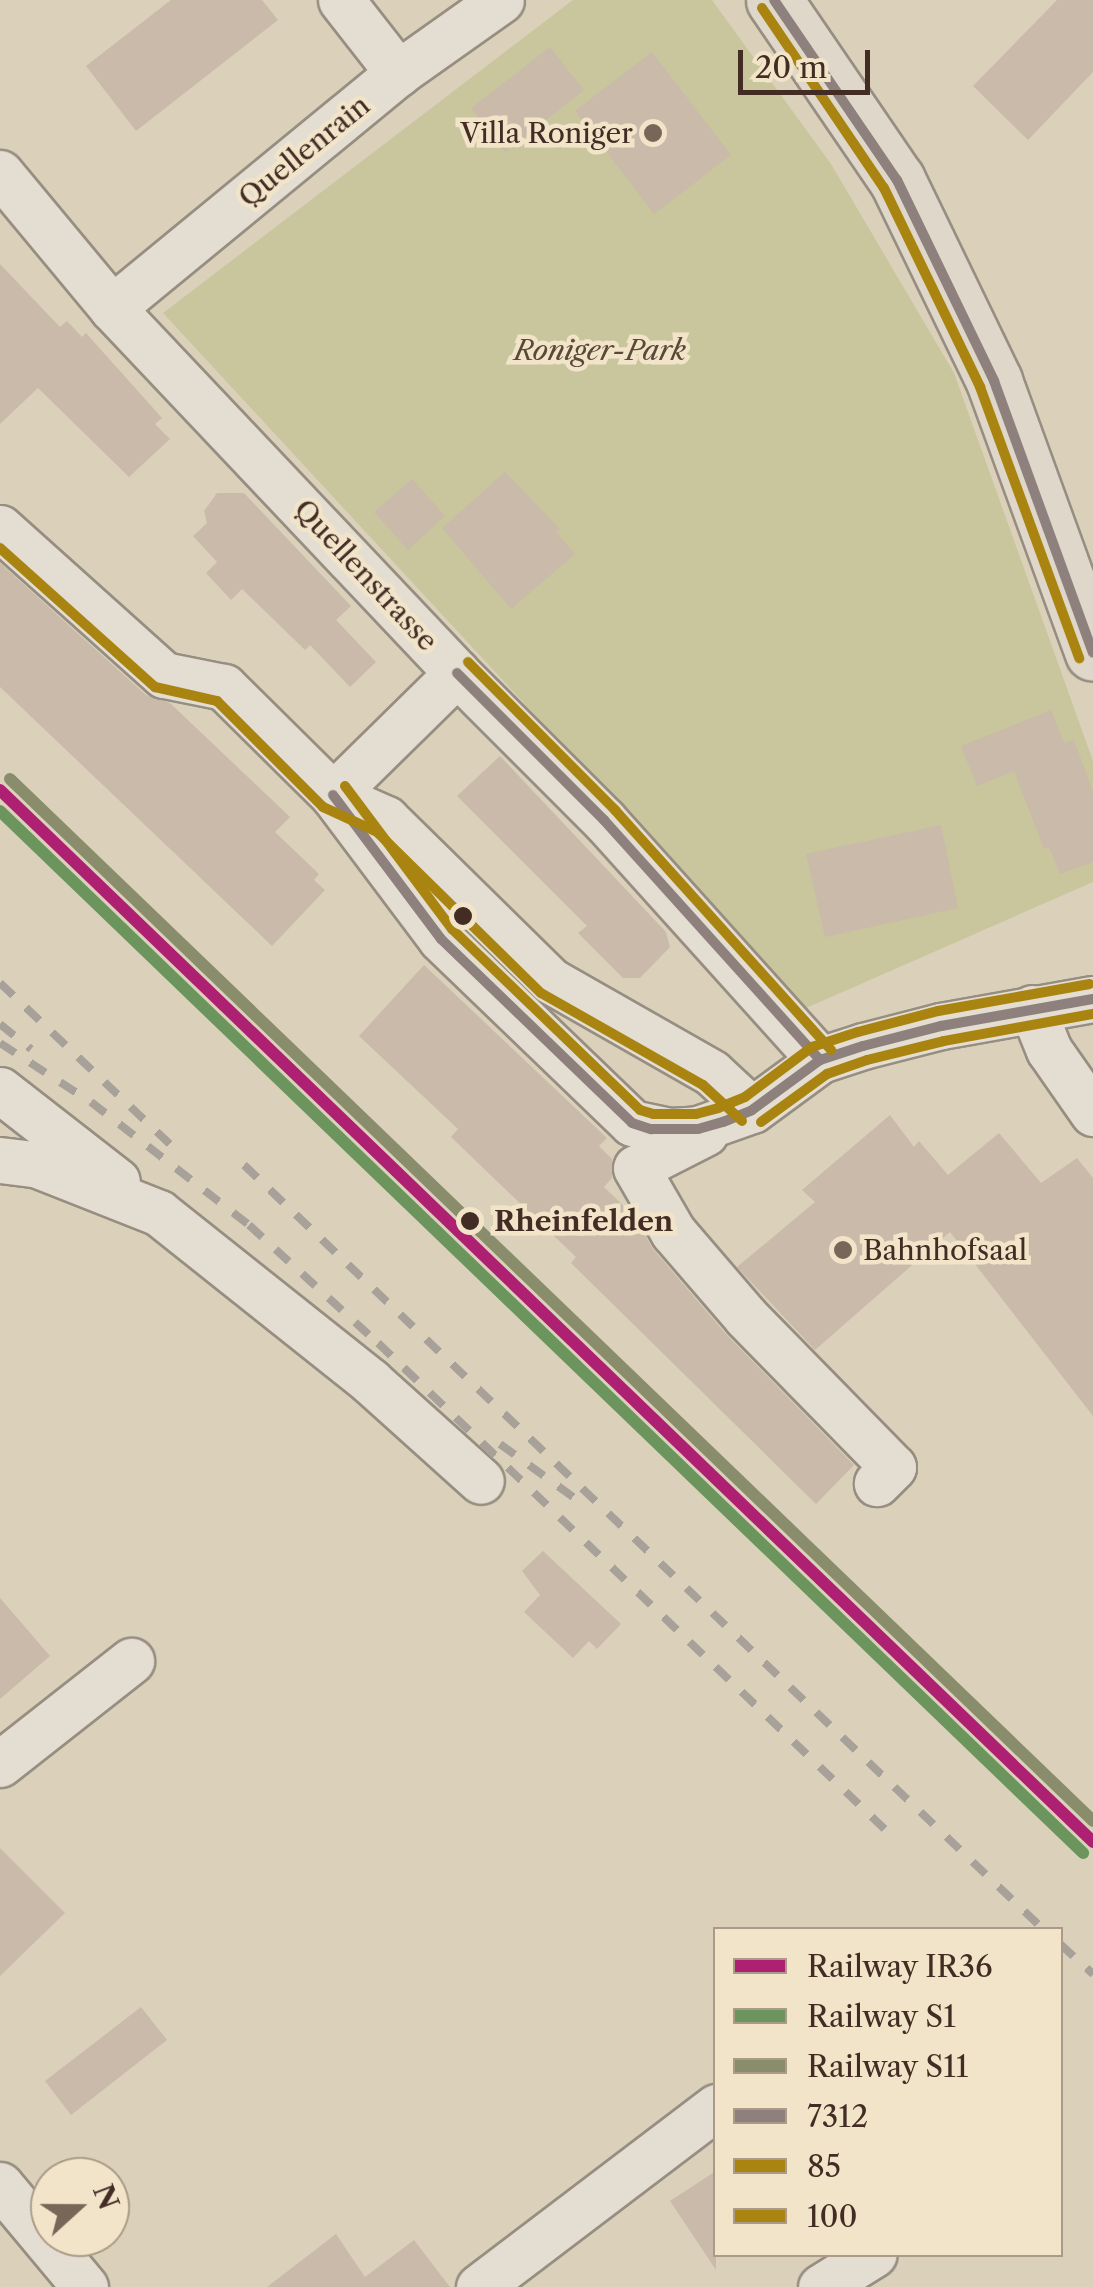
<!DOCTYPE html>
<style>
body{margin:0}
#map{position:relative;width:1093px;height:2287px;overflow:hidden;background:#dbd1ba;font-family:"Libre Caslon Text",serif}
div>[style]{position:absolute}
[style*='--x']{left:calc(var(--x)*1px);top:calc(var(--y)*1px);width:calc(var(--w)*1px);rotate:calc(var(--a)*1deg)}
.green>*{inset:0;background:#c9c59d}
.building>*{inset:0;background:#c9baaa}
.roads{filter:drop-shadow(2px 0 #978e81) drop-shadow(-2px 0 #978e81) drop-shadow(0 2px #978e81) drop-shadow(0 -2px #978e81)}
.minor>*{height:45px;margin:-22.5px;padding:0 22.5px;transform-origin:22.5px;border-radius:22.5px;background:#e3ddd2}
.major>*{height:55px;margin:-27.5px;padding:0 27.5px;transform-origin:27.5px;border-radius:27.5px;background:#ded7ca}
.rail>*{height:8px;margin-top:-4px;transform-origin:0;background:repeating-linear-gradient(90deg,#a8a199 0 18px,transparent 0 36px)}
.bus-1>*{height:10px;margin:-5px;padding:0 5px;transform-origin:5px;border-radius:5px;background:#8e807c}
.bus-2>*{height:10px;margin:-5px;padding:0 5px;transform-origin:5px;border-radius:5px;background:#aa8410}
.bus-3>*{height:10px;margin:-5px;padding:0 5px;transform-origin:5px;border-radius:5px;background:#aa8410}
.rail-1>*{height:12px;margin:-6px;padding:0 6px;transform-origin:6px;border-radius:6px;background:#ae2071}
.rail-2>*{height:12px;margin:-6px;padding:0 6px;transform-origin:6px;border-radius:6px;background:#6b955d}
.rail-3>*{height:12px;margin:-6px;padding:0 6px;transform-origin:6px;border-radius:6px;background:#898d6b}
.dots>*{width:28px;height:28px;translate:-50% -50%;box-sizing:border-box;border:5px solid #f1e4c9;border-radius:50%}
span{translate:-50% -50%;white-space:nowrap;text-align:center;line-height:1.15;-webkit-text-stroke:9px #f1e4c9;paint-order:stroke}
.poi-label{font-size:28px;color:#422c24}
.right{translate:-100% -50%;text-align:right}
.left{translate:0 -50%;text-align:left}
.street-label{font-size:28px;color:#422c24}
.park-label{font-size:28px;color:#5a4938;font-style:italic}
.stop-label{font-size:28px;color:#422c24;font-weight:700}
.legend{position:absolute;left:713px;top:1927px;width:350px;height:330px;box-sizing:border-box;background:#f1e4c9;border:2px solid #ab9a87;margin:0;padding:12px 18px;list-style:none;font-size:30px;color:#422c24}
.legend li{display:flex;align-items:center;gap:20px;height:50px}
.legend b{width:50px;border:2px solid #ab9a87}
.north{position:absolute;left:30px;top:2157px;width:100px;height:100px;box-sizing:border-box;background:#f1e4c9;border:2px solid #ab9a87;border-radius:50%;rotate:69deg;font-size:28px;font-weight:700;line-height:40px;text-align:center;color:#422c24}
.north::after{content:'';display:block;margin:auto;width:35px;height:45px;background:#786658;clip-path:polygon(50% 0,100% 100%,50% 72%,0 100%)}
.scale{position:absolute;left:738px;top:50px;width:132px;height:45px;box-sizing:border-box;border:5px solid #422c24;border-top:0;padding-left:12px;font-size:30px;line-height:35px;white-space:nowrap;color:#422c24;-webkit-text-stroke:8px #f1e4c9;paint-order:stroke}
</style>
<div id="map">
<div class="green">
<div style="clip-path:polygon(573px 0,712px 0,831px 164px,954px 373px,1093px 761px,1093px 882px,806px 1008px,163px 313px)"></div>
</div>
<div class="building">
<div style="clip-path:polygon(171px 0,262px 0,278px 20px,136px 131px,86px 66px)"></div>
<div style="clip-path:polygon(1057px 0,1093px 0,1093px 72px,1028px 140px,973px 86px)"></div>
<div style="clip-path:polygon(550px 47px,584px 90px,505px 152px,471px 108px)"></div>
<div style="clip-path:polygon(652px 52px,731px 155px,654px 214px,575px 111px)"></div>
<div style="clip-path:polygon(0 264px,60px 327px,67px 321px,82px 337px,86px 333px,162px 418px,155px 424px,170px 439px,129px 477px,38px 388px,0 424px)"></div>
<div style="clip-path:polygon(505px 472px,560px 529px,556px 532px,575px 554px,511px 609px,442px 528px)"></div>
<div style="clip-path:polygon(412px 479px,445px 516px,408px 550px,374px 512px)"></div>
<div style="clip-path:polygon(217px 493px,244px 493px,351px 606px,336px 620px,376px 662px,350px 687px,310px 645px,305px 650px,242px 589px,231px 600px,206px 573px,217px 562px,193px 536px,207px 523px,204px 511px)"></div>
<div style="clip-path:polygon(0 563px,146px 695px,170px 703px,290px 817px,275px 832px,319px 874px,314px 880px,325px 890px,272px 946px,0 687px)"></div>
<div style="clip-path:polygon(1051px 710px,1064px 743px,1074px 740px,1093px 792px,1093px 862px,1060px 874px,1049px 847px,1044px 849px,1014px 771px,977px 786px,961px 746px)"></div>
<div style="clip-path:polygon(500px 756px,666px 932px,670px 947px,640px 978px,623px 978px,578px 933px,587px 926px,457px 796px)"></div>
<div style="clip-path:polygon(941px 825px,958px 908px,825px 937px,806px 854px)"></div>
<div style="clip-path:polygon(424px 965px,607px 1138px,599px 1146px,612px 1159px,612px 1178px,604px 1187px,634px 1216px,653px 1249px,726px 1334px,854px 1465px,816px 1504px,571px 1263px,576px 1257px,451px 1137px,458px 1129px,359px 1036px)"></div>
<div style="clip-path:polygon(890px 1115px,914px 1147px,919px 1141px,948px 1175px,999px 1133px,1041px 1183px,1077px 1158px,1093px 1178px,1093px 1416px,950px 1232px,815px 1350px,737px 1267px,815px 1202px,802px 1190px)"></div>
<div style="clip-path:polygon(543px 1551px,621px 1624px,597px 1649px,589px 1641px,573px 1658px,524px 1612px,540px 1595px,522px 1571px)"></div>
<div style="clip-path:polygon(0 1598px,50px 1656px,0 1699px)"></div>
<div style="clip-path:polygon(0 1848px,65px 1913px,0 1976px)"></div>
<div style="clip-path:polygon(141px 2007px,167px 2040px,71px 2115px,45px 2081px)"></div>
<div style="clip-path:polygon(716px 2171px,716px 2270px,670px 2201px)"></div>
<div style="clip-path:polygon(336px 2234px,365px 2277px,414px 2240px,450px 2287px,267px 2287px)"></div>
</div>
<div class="roads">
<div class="minor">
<div style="--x:341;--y:0;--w:93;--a:52"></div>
<div style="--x:0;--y:173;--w:175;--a:50.3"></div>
<div style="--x:112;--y:308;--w:502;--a:46.61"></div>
<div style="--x:457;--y:673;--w:208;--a:45"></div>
<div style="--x:604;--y:820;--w:323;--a:48"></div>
<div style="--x:112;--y:308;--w:370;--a:-39.4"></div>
<div style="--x:398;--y:73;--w:126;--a:-35.3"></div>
<div style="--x:0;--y:528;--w:220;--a:41.9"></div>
<div style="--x:164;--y:675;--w:61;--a:11.3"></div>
<div style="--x:224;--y:687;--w:153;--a:44.7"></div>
<div style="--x:333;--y:795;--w:180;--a:53.1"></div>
<div style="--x:441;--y:939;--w:265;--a:43.9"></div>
<div style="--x:632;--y:1123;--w:40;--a:12"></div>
<div style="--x:671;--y:1131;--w:27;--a:-4"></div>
<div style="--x:698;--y:1129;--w:57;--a:-19.4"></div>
<div style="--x:752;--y:1110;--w:84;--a:-36.3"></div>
<div style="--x:820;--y:1060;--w:45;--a:-18"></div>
<div style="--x:863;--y:1046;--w:81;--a:-14.4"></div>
<div style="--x:941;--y:1026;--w:154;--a:-10.1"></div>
<div style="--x:333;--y:795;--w:174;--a:-44.5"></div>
<div style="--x:348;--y:802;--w:42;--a:24.1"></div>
<div style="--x:386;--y:819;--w:231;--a:44.5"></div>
<div style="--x:551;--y:981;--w:185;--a:29.7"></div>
<div style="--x:712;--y:1073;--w:54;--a:42.8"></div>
<div style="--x:1032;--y:1008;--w:45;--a:68"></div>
<div style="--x:1049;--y:1050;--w:77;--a:55.1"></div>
<div style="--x:0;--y:1090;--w:148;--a:37.9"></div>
<div style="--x:705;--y:1133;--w:77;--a:153.1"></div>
<div style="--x:636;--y:1168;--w:74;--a:60"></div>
<div style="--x:673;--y:1232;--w:112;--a:49.3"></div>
<div style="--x:746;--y:1317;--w:210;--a:45.6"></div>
<div style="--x:893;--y:1467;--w:23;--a:135"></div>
<div style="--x:0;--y:1160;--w:38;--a:7"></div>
<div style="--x:38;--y:1165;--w:130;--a:21.6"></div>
<div style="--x:159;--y:1213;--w:270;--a:38.5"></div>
<div style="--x:370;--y:1381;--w:149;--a:42"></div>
<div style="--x:0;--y:1764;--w:167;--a:-38.2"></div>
<div style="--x:0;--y:2185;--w:133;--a:50.2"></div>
<div style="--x:479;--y:2287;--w:298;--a:-37.2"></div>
<div style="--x:821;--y:2287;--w:62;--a:-31.9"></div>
</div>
<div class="major">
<div style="--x:774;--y:0;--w:218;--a:55.7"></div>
<div style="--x:897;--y:180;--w:223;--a:64.2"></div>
<div style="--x:994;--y:381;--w:289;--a:70"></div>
</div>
</div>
<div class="rail">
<div style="--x:0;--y:983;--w:248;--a:43.5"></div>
<div style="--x:0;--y:1024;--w:40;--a:39"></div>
<div style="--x:0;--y:1043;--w:108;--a:33"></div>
<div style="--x:91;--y:1102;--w:200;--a:37.9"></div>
<div style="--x:249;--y:1225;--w:175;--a:42.5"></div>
<div style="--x:378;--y:1343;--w:714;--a:43.81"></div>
<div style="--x:244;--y:1165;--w:1107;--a:43.72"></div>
<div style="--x:500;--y:1444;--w:95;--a:36"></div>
<div style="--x:1060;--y:1944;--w:45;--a:42.3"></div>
</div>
<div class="bus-1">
<div style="--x:774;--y:0;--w:218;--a:55.7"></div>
<div style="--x:897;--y:180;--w:223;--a:64.2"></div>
<div style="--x:994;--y:381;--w:289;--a:70"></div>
<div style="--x:457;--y:673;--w:208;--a:45"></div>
<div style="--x:604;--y:820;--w:323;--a:48"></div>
<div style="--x:333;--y:795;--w:180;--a:53.1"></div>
<div style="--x:441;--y:939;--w:265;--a:43.9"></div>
<div style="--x:632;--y:1123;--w:20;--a:18"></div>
<div style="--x:651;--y:1129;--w:47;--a:0"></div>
<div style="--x:698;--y:1129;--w:26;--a:-16"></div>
<div style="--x:723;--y:1122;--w:31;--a:-22"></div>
<div style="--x:752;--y:1110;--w:84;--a:-36.3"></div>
<div style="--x:820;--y:1060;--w:45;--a:-18"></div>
<div style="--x:863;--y:1046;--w:81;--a:-14.4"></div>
<div style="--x:941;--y:1026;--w:154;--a:-10.1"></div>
</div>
<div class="bus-2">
<div style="--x:762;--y:8;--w:217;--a:55.9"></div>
<div style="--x:884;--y:188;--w:221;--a:64.2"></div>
<div style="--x:980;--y:387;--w:289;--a:69.9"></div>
<div style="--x:0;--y:548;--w:208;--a:41.9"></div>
<div style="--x:155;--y:687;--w:64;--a:12.7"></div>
<div style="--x:217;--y:701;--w:150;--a:45"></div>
<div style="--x:323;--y:807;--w:60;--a:24.8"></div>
<div style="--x:377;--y:832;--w:230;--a:44.5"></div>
<div style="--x:541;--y:993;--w:186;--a:29.6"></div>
<div style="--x:703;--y:1085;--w:53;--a:42.7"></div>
<div style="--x:761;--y:1122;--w:82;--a:-36"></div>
<div style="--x:827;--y:1074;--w:42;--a:-19.3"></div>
<div style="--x:867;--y:1060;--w:79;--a:-13.9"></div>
<div style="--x:944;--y:1041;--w:151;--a:-10.3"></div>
</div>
<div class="bus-3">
<div style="--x:468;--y:662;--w:209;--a:45.2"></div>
<div style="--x:615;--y:810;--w:323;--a:48"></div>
<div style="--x:345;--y:786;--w:179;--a:53.2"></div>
<div style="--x:452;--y:929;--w:261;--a:43.9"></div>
<div style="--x:640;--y:1110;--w:14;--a:17"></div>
<div style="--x:653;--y:1114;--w:43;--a:0"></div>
<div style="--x:696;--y:1114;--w:23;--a:-15"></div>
<div style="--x:718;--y:1108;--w:29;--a:-22"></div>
<div style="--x:745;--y:1097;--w:84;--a:-36.7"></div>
<div style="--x:812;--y:1047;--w:48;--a:-18.1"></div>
<div style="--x:858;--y:1032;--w:83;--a:-14.7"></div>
<div style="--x:938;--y:1011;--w:154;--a:-10.1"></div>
</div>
<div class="rail-1">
<div style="--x:0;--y:790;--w:1517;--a:43.9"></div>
</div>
<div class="rail-2">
<div style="--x:0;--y:811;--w:1503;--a:43.89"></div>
</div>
<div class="rail-3">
<div style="--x:10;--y:779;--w:1503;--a:43.89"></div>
</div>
<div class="dots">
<div style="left:653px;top:133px;background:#786658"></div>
<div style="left:463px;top:916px;background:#422c24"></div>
<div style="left:470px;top:1221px;background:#422c24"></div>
<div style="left:843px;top:1250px;background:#786658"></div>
</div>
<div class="poi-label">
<span class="right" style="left:633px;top:133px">Villa Roniger</span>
<span class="left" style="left:863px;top:1250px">Bahnhofsaal</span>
</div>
<div class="street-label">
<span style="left:304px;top:151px;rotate:-39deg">Quellenrain</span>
<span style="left:366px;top:575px;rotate:47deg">Quellenstrasse</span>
</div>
<div class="park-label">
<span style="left:600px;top:350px">Roniger-Park</span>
</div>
<div class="stop-label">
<span class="left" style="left:494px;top:1221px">Rheinfelden</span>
</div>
<ul class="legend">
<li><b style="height:12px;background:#ae2071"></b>Railway IR36</li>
<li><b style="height:12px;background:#6b955d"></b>Railway S1</li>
<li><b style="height:12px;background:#898d6b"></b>Railway S11</li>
<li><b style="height:12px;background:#8e807c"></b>7312</li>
<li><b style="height:12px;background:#aa8410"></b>85</li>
<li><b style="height:12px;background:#aa8410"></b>100</li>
</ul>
<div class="north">N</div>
<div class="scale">20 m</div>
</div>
